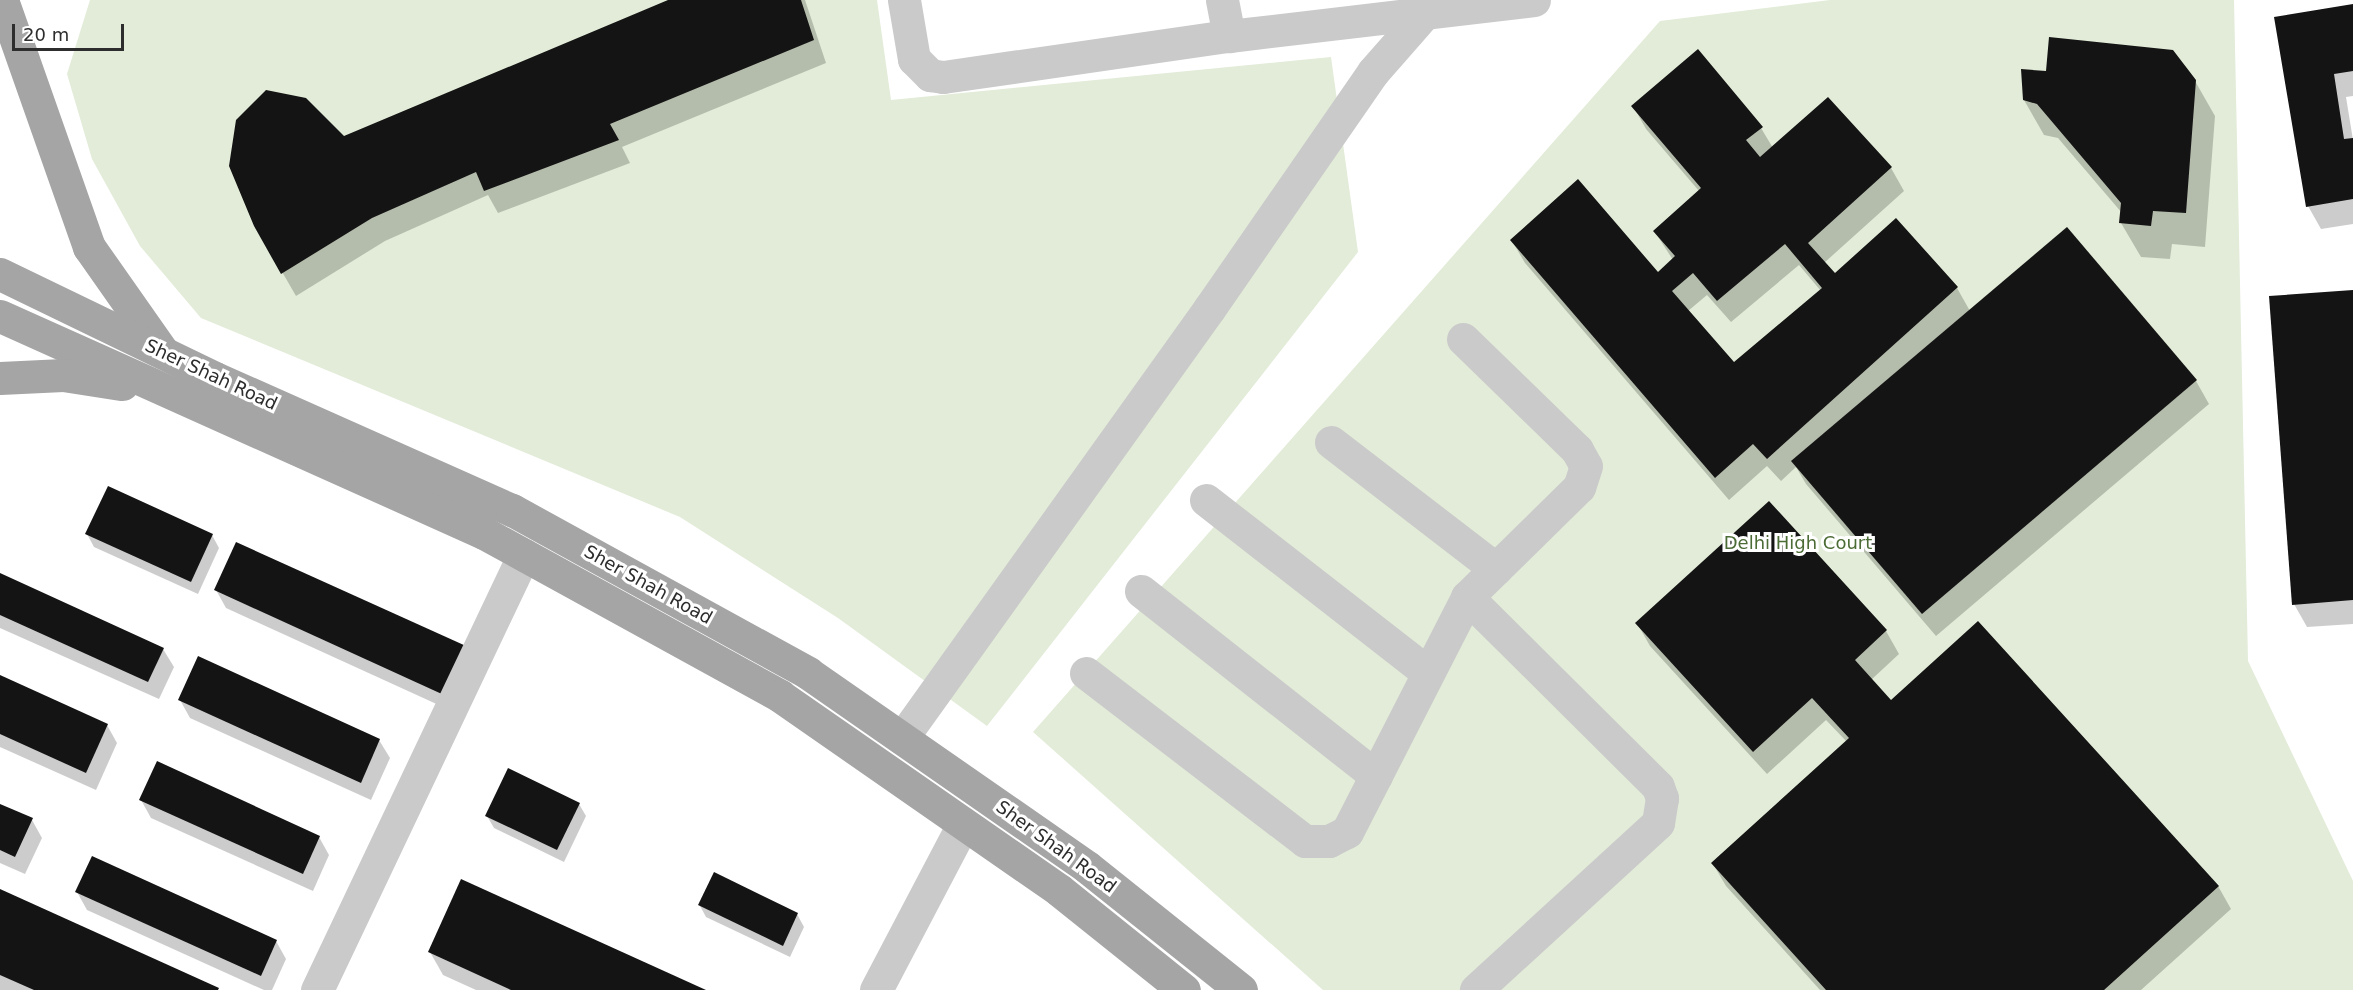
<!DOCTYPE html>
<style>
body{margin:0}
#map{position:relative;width:2353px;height:990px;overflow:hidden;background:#fff;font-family:"DejaVu Sans",sans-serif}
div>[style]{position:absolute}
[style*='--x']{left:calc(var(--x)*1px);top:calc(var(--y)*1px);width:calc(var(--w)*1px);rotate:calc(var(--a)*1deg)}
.green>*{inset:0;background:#e2ecd8}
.shadow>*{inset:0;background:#0003}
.building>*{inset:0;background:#141414}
.minor>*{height:33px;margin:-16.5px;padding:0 16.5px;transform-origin:16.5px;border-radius:16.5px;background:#cacaca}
.major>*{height:33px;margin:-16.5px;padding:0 16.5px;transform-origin:16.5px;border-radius:16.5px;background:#a5a5a5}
span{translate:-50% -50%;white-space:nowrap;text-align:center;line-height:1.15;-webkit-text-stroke:6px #fff;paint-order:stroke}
.street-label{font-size:18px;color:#2d2d2d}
.park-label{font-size:18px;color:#4c6c36}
.scale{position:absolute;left:12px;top:24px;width:112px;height:27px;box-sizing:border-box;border:3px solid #2d2d2d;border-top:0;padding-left:8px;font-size:18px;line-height:21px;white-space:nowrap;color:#2d2d2d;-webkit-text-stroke:4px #fff;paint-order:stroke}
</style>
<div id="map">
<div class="green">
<div style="clip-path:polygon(90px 0,877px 0,891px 100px,1331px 57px,1358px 252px,987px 726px,838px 618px,680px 517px,201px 318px,140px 246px,92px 159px,67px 74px)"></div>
<div style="clip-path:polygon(1830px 0,2234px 0,2248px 661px,2353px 881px,2353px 990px,1323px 990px,1033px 732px,1660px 21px)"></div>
</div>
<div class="shadow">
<div style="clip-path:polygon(672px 0,805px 0,826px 63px,622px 147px,630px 163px,498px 213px,488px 195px,385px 241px,296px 296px,255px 225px,343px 138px)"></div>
<div style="clip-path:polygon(2353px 6px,2353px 96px,2346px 97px,2353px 140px,2353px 224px,2321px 229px,2308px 206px,2276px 18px)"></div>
<div style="clip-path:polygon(2195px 81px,2215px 116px,2205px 247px,2172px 244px,2170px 259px,2141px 257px,2121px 223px,2122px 213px,2058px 138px,2044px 135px,2024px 100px)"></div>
<div style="clip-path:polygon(evenodd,1828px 99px,1891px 168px,1904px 191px,1824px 263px,1835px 275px,1957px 288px,1970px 311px,2067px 229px,2196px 381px,2209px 404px,1936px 636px,1806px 484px,1796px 467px,1781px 481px,1767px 466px,1729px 500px,1525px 263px,1512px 241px,1658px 274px,1673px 260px,1655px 232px,1699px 191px,1646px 129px,1633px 106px,1761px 128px,1773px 148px,1828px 99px,1799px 265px,1821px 291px,1733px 364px,1688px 311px,1707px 295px,1731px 322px,1799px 265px)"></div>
<div style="clip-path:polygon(2353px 292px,2353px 624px,2307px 627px,2294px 604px)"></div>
<div style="clip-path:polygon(1769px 503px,1886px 631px,1899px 654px,1871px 680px,1891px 702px,2218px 886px,2231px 909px,2141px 990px,1820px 990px,1726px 886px,1713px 864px,1847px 742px,1826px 720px,1767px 774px,1650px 646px,1637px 623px)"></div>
<div style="clip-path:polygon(87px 534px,212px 535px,219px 548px,198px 594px,94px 547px)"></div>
<div style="clip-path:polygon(0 574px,163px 649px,174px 667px,159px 699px,0 628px)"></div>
<div style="clip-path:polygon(216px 590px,465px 647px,454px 712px,226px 608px)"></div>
<div style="clip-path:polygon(0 676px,107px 725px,117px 743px,96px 790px,0 747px)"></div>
<div style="clip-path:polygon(180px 700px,379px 740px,390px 758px,371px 800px,190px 718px)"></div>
<div style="clip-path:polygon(141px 800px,319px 837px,329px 855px,313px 891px,151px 818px)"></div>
<div style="clip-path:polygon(579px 804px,586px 816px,564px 862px,494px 828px,487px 816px)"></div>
<div style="clip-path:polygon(0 805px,32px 820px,42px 838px,25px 874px,0 863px)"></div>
<div style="clip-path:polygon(715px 874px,797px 914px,804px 927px,790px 957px,706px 917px,699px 904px)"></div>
<div style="clip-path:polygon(0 890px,218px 989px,218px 990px,0 990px)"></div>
<div style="clip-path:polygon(77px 892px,276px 941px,286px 959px,272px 990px,264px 990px,87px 910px)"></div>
<div style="clip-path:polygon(430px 952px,702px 990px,476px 990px,443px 975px)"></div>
</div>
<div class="building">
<div style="clip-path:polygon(668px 0,801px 0,814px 40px,610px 124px,619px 140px,484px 191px,476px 172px,372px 218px,281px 274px,254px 226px,229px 166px,236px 120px,266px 90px,306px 98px,344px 136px)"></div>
<div style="clip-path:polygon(2353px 4px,2353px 71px,2334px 74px,2344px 139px,2353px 138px,2353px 199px,2306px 207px,2274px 17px)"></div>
<div style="clip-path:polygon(2049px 37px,2173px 50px,2196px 80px,2186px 213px,2153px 211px,2151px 226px,2119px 223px,2121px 203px,2037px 104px,2023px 100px,2021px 69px,2046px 71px)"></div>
<div style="clip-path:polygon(evenodd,1698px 49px,1763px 127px,1746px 140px,1760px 157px,1828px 97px,1892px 167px,1808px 243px,1835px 273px,1896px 218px,1958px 287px,1767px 459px,1753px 444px,1715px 478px,1510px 240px,1578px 179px,1658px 272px,1675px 256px,1653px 231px,1701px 188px,1631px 106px,1698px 49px,1785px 244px,1822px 288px,1734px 362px,1672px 291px,1693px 273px,1717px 301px,1785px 244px)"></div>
<div style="clip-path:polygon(2067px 227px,2197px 380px,1922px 614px,1791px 461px)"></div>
<div style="clip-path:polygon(2353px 290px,2353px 600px,2292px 605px,2269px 296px)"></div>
<div style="clip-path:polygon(108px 486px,213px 534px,191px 582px,85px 534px)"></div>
<div style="clip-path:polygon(1769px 501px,1887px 630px,1855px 660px,1891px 700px,1978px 621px,2219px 886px,2104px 990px,1826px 990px,1711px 863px,1849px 738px,1812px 698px,1753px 752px,1635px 623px)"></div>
<div style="clip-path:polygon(236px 542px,466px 646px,444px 695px,214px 590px)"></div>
<div style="clip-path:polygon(0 573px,164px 648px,148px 682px,0 615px)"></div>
<div style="clip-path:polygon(198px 656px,380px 739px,361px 783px,178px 700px)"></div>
<div style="clip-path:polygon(0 675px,108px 724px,86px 773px,0 734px)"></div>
<div style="clip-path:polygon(157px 761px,320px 836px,303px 874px,139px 800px)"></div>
<div style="clip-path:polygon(508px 768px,580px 803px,557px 850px,485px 816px)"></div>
<div style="clip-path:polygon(0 804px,33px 818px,15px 857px,0 850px)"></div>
<div style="clip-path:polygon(92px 856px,277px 940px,261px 976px,75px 892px)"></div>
<div style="clip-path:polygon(714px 872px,798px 913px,783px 946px,698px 905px)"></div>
<div style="clip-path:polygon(461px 879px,706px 990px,511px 990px,428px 952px)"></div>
<div style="clip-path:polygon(0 889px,219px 988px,218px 990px,34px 990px,0 975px)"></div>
</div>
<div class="minor">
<div style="--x:904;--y:0;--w:60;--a:80.4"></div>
<div style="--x:914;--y:59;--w:23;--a:45"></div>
<div style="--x:930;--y:75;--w:13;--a:9"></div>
<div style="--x:943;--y:77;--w:289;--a:-8.2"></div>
<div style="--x:1229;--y:36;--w:307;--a:-6.7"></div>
<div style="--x:1222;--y:0;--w:37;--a:79"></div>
<div style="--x:1463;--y:339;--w:159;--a:44.2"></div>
<div style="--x:1577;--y:450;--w:18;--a:61"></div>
<div style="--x:1586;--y:466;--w:22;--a:108"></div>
<div style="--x:1579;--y:487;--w:157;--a:135.5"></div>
<div style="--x:1467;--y:597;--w:269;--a:44.8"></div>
<div style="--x:1658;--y:787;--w:12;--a:70"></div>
<div style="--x:1662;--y:798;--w:25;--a:99"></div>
<div style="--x:1658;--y:823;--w:247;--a:137.5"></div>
<div style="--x:1331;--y:442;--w:208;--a:37.6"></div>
<div style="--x:1206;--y:500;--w:281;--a:37.9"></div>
<div style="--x:1141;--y:591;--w:299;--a:38.2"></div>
<div style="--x:1086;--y:673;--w:276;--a:37.5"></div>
<div style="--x:1305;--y:841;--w:24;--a:0"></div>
<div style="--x:1329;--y:841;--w:20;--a:-27"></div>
<div style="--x:1347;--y:832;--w:264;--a:-62.9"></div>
<div style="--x:902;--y:738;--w:528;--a:-54.41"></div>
<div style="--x:1209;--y:309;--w:288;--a:-55.3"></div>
<div style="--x:1373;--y:72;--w:77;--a:-48.7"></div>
<div style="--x:1424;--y:14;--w:14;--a:-90"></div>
<div style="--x:317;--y:990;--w:482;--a:-64.6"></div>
<div style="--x:876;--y:990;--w:187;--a:-62.3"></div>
</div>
<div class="major">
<div style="--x:2;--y:0;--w:262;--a:70.6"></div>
<div style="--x:89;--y:247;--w:127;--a:54.9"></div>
<div style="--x:0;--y:274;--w:239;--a:25.8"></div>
<div style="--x:215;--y:378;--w:325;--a:24"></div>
<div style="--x:512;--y:510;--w:338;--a:28.8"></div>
<div style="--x:808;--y:673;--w:340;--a:34.8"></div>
<div style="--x:1087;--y:867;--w:197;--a:38.6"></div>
<div style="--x:0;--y:316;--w:530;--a:24.15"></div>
<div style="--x:484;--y:533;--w:338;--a:28.8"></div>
<div style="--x:780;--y:696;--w:340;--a:34.8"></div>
<div style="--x:1059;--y:890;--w:160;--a:38.7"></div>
<div style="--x:0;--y:378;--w:63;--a:-2.7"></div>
<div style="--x:63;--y:375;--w:60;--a:8.7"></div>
</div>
<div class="street-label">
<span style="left:211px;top:375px;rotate:25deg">Sher Shah Road</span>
<span style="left:648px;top:585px;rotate:29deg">Sher Shah Road</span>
<span style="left:1056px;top:847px;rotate:36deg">Sher Shah Road</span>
</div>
<div class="park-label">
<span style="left:1798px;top:543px">Delhi High Court</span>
</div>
<div class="scale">20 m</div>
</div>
